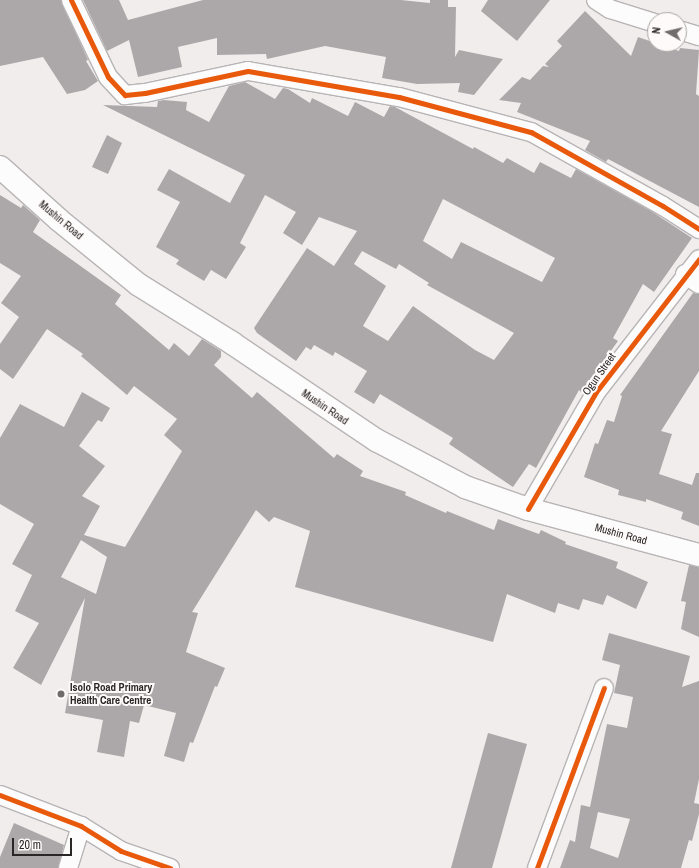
<!DOCTYPE html>
<style>
body{margin:0}
#map{position:relative;width:699px;height:868px;overflow:hidden;background:#f2eded;font-family:"Archivo Narrow",sans-serif}
div>[style]{position:absolute}
[style*='--x']{left:calc(var(--x)*1px);top:calc(var(--y)*1px);width:calc(var(--w)*1px);rotate:calc(var(--a)*1deg)}
.building>*{inset:0;background:#aca8a9}
.roads{filter:drop-shadow(1px 0 #b8b4b5) drop-shadow(-1px 0 #b8b4b5) drop-shadow(0 1px #b8b4b5) drop-shadow(0 -1px #b8b4b5)}
.street>*{height:18px;margin:-9px;padding:0 9px;transform-origin:9px;border-radius:9px;background:#fdfcfc}
.secondary>*{height:22px;margin:-11px;padding:0 11px;transform-origin:11px;border-radius:11px;background:#fdfcfc}
.cycleway>*{height:5px;margin:-2.5px;padding:0 2.5px;transform-origin:2.5px;border-radius:2.5px;background:#e8590c}
.dots>*{width:11px;height:11px;translate:-50% -50%;box-sizing:border-box;border:2px solid #fefafa;border-radius:50%}
span{translate:-50% -50%;white-space:nowrap;text-align:center;line-height:1.15;-webkit-text-stroke:4px #fefafa;paint-order:stroke}
.street-label{font-size:11px;color:#292626}
.poi-label{font-size:11px;color:#292626;font-weight:700}
.left{translate:0 -50%;text-align:left}
.north{position:absolute;left:647px;top:12px;width:40px;height:40px;box-sizing:border-box;background:#fefafa;border:1px solid #a9a5a5;border-radius:50%;rotate:278deg;font-size:11px;font-weight:700;line-height:16px;text-align:center;color:#292626}
.north::after{content:'';display:block;margin:auto;width:14px;height:18px;background:#6f6c6c;clip-path:polygon(50% 0,100% 100%,50% 72%,0 100%)}
.scale{position:absolute;left:12px;top:838px;width:60px;height:18px;box-sizing:border-box;border:2px solid #292626;border-top:0;padding-left:5px;font-size:12px;line-height:14px;white-space:nowrap;color:#292626;-webkit-text-stroke:3px #fefafa;paint-order:stroke}
</style>
<div id="map">
<div class="building">
<div style="clip-path:polygon(0 0,61px 0,88px 60px,86px 61px,98px 81px,85px 90px,67px 94px,43px 57px,0 66px)"></div>
<div style="clip-path:polygon(83px 0,119px 0,128px 20px,203px 0,401px 0,430px 3px,430px 0,448px 0,448px 7px,456px 7px,455px 57px,459px 50px,503px 59px,474px 95px,458px 92px,460px 83px,417px 84px,382px 78px,386px 57px,325px 46px,267px 59px,266px 54px,217px 55px,217px 38px,178px 47px,182px 67px,138px 77px,129px 40px,107px 51px)"></div>
<div style="clip-path:polygon(488px 0,550px 0,517px 41px,481px 11px)"></div>
<div style="clip-path:polygon(585px 11px,631px 56px,638px 37px,679px 51px,680px 48px,699px 50px,696px 94px,699px 96px,699px 207px,608px 159px,606px 162px,585px 150px,590px 141px,517px 112px,521px 103px,499px 100px,522px 77px,530px 80px,543px 66px,549px 67px,545px 64px,562px 46px,557px 41px)"></div>
<div style="clip-path:polygon(evenodd,245px 82px,275px 99px,283px 88px,288px 89px,310px 103px,312px 98px,348px 116px,355px 102px,384px 117px,390px 106px,395px 107px,473px 149px,474px 147px,503px 163px,507px 158px,534px 173px,540px 162px,571px 178px,576px 169px,651px 211px,692px 238px,654px 292px,643px 284px,613px 338px,618px 341px,581px 392px,579px 390px,536px 468px,529px 464px,513px 487px,449px 444px,453px 438px,380px 394px,374px 404px,354px 392px,367px 371px,335px 352px,333px 356px,314px 345px,311px 350px,306px 347px,296px 361px,257px 333px,254px 328px,307px 248px,334px 266px,357px 231px,319px 217px,302px 245px,283px 233px,296px 212px,265px 195px,240px 243px,246px 247px,226px 279px,211px 270px,204px 281px,176px 264px,179px 260px,156px 247px,180px 202px,157px 190px,169px 169px,230px 203px,245px 175px,103px 105px,157px 107px,158px 101px,164px 100px,187px 102px,186px 110px,209px 122px,229px 86px,245px 82px,443px 199px,555px 258px,542px 282px,461px 242px,452px 259px,423px 241px,443px 199px,245px 82px,362px 251px,396px 269px,399px 264px,429px 283px,427px 285px,514px 333px,494px 360px,475px 350px,413px 306px,388px 341px,363px 326px,386px 286px,354px 264px,362px 251px)"></div>
<div style="clip-path:polygon(107px 135px,122px 143px,108px 174px,92px 167px)"></div>
<div style="clip-path:polygon(evenodd,0 195px,21px 208px,23px 205px,40px 220px,33px 232px,121px 295px,115px 304px,169px 350px,174px 343px,189px 356px,202px 339px,221px 351px,221px 357px,214px 365px,252px 398px,257px 392px,334px 458px,337px 454px,363px 471px,360px 476px,406px 492px,405px 495px,446px 513px,447px 511px,494px 530px,498px 519px,539px 534px,541px 530px,566px 542px,565px 544px,618px 562px,616px 568px,648px 582px,636px 609px,607px 595px,603px 605px,583px 599px,579px 610px,558px 603px,555px 613px,507px 594px,493px 642px,295px 587px,310px 531px,274px 517px,269px 522px,256px 510px,192px 612px,198px 613px,186px 652px,225px 668px,217px 687px,215px 686px,193px 743px,190px 742px,184px 762px,164px 756px,176px 713px,144px 705px,139px 723px,130px 721px,124px 757px,97px 752px,103px 720px,65px 713px,85px 598px,41px 685px,13px 668px,39px 623px,15px 611px,32px 575px,12px 564px,34px 524px,0 504px,0 438px,20px 404px,64px 427px,82px 392px,110px 408px,102px 422px,98px 420px,79px 446px,105px 466px,82px 496px,100px 506px,84px 535px,125px 547px,182px 451px,164px 435px,177px 419px,134px 386px,127px 395px,81px 356px,83px 354px,47px 329px,13px 379px,0 369px,0 344px,19px 317px,1px 303px,21px 276px,0 263px,0 195px,81px 540px,107px 557px,96px 594px,61px 577px,81px 540px)"></div>
<div style="clip-path:polygon(693px 293px,699px 294px,699px 371px,661px 431px,672px 434px,659px 474px,692px 485px,696px 473px,699px 473px,699px 526px,681px 519px,683px 512px,646px 499px,646px 502px,618px 495px,619px 490px,584px 477px,595px 443px,598px 444px,607px 420px,614px 422px,622px 396px,620px 395px)"></div>
<div style="clip-path:polygon(689px 565px,699px 567px,699px 637px,681px 629px,686px 602px,681px 601px)"></div>
<div style="clip-path:polygon(evenodd,609px 633px,690px 656px,682px 687px,699px 681px,699px 779px,694px 803px,699px 804px,699px 814px,692px 841px,689px 840px,681px 868px,560px 868px,570px 840px,575px 842px,581px 805px,590px 807px,607px 724px,627px 728px,633px 697px,614px 693px,620px 665px,602px 660px,609px 633px,598px 812px,630px 819px,618px 858px,590px 848px,598px 812px)"></div>
<div style="clip-path:polygon(488px 733px,527px 744px,492px 868px,451px 868px)"></div>
<div style="clip-path:polygon(14px 823px,64px 845px,58px 868px,0 868px,0 857px)"></div>
</div>
<div class="roads">
<div class="street">
<div style="--x:71;--y:0;--w:85;--a:64.3"></div>
<div style="--x:108;--y:77;--w:25;--a:47"></div>
<div style="--x:125;--y:95;--w:20;--a:-6"></div>
<div style="--x:145;--y:93;--w:105;--a:-12.1"></div>
<div style="--x:248;--y:71;--w:153;--a:9.8"></div>
<div style="--x:399;--y:97;--w:137;--a:14.9"></div>
<div style="--x:531;--y:132;--w:151;--a:29.3"></div>
<div style="--x:663;--y:206;--w:43;--a:32.6"></div>
<div style="--x:596;--y:0;--w:17;--a:33"></div>
<div style="--x:610;--y:9;--w:47;--a:17.3"></div>
<div style="--x:679;--y:30;--w:21;--a:17"></div>
<div style="--x:685;--y:274;--w:17;--a:36"></div>
<div style="--x:528;--y:509;--w:135;--a:-59.8"></div>
<div style="--x:596;--y:392;--w:168;--a:-52.2"></div>
<div style="--x:0;--y:795;--w:87;--a:20.9"></div>
<div style="--x:81;--y:826;--w:47;--a:32"></div>
<div style="--x:121;--y:851;--w:52;--a:19.1"></div>
<div style="--x:68;--y:868;--w:44;--a:-72.8"></div>
<div style="--x:537;--y:868;--w:192;--a:-69.6"></div>
</div>
<div class="secondary">
<div style="--x:0;--y:167;--w:79;--a:41.9"></div>
<div style="--x:59;--y:220;--w:103;--a:39.1"></div>
<div style="--x:139;--y:285;--w:110;--a:31.9"></div>
<div style="--x:232;--y:343;--w:174;--a:34"></div>
<div style="--x:376;--y:440;--w:101;--a:27.8"></div>
<div style="--x:465;--y:487;--w:67;--a:19.2"></div>
<div style="--x:528;--y:509;--w:177;--a:15.1"></div>
</div>
</div>
<div class="cycleway">
<div style="--x:71;--y:0;--w:85;--a:64.3"></div>
<div style="--x:108;--y:77;--w:25;--a:47"></div>
<div style="--x:125;--y:95;--w:20;--a:-6"></div>
<div style="--x:145;--y:93;--w:105;--a:-12.1"></div>
<div style="--x:248;--y:71;--w:153;--a:9.8"></div>
<div style="--x:399;--y:97;--w:137;--a:14.9"></div>
<div style="--x:531;--y:132;--w:151;--a:29.3"></div>
<div style="--x:663;--y:206;--w:43;--a:32.6"></div>
<div style="--x:528;--y:509;--w:135;--a:-59.8"></div>
<div style="--x:596;--y:392;--w:168;--a:-52.2"></div>
<div style="--x:0;--y:795;--w:87;--a:20.9"></div>
<div style="--x:81;--y:826;--w:47;--a:32"></div>
<div style="--x:121;--y:851;--w:52;--a:19.1"></div>
<div style="--x:537;--y:868;--w:192;--a:-69.6"></div>
</div>
<div class="dots">
<div style="left:61px;top:694px;background:#6f6c6c"></div>
</div>
<div class="street-label">
<span style="left:61px;top:220px;rotate:40deg">Mushin Road</span>
<span style="left:599px;top:374px;rotate:-55deg">Ogun Street</span>
<span style="left:325px;top:407px;rotate:34deg">Mushin Road</span>
<span style="left:621px;top:534px;rotate:15deg">Mushin Road</span>
</div>
<div class="poi-label">
<span class="left" style="left:70px;top:694px">Isolo Road Primary<br>Health Care Centre</span>
</div>
<div class="north">N</div>
<div class="scale">20 m</div>
</div>
